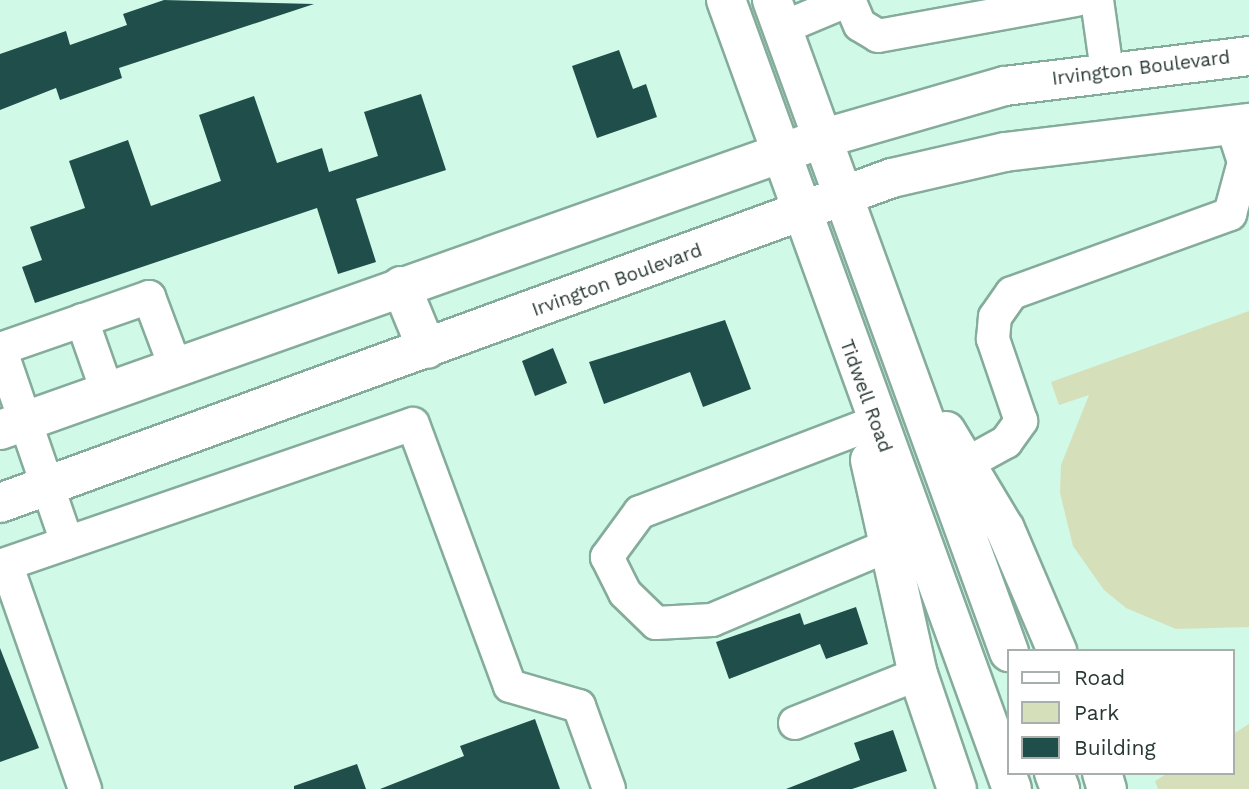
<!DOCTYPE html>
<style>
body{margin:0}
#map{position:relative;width:1249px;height:789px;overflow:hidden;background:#d0f9e7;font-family:"Work Sans",sans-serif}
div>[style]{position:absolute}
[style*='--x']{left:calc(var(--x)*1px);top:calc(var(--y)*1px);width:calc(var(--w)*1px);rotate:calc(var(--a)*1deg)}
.green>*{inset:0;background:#d5e0bb}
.building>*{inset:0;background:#204f4b}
.roads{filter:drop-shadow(2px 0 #85ac9b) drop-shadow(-2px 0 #85ac9b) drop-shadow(0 2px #85ac9b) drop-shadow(0 -2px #85ac9b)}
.minor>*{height:32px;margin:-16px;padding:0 16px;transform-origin:16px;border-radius:16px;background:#fff}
.major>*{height:38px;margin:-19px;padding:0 19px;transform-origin:19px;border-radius:19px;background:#fff}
span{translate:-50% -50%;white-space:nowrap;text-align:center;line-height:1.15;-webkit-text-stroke:7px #fff;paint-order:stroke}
.street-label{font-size:19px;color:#283831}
.legend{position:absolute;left:1007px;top:649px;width:228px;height:126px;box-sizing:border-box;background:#fff;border:2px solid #a9afad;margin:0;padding:9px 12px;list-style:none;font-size:21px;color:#283831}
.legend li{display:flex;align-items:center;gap:14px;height:35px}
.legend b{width:35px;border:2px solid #a9afad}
</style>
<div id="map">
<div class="green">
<div style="clip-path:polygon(1249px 311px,1249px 627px,1176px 629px,1126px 608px,1104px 590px,1073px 546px,1060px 493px,1061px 465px,1089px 395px,1059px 405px,1051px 382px)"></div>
<div style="clip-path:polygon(1249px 724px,1249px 789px,1158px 789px,1155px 781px,1168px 773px,1233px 773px,1233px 734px)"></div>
</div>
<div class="building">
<div style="clip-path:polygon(164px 0,314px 4px,119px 68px,122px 78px,60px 100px,56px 88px,0 110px,0 54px,66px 31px,70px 45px,127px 25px,123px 14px)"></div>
<div style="clip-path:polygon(619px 50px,633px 89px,646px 84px,657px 117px,597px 138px,572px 66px)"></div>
<div style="clip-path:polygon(421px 94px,446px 170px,356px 199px,376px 262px,338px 274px,317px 208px,35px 303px,22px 267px,42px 260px,30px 227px,85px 208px,69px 161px,128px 140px,151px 206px,221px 181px,199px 115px,254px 96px,277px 163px,322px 148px,329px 172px,378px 156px,364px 112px)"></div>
<div style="clip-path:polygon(725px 320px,751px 389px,703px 407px,690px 372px,604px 404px,589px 362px)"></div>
<div style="clip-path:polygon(553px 348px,567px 383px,535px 396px,522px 361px)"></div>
<div style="clip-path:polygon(856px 607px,868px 644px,826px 659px,820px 644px,729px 679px,716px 642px,800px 613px,804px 625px)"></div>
<div style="clip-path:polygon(0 648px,39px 748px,0 762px)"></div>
<div style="clip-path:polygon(535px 719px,560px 789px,380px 789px,464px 756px,460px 746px)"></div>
<div style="clip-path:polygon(893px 730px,907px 771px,852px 789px,786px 789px,860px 760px,854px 743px)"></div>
<div style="clip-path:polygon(357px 764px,366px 789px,294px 789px,294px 786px)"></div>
</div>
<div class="roads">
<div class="minor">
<div style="--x:1097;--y:0;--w:72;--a:82"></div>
<div style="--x:850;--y:2;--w:25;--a:67"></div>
<div style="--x:860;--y:25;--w:21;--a:31"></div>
<div style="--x:878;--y:36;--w:201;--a:-10.3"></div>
<div style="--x:782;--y:28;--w:73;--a:-22.7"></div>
<div style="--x:82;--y:320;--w:75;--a:70.6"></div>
<div style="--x:0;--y:348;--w:206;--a:71"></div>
<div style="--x:0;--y:349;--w:158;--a:-19.2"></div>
<div style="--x:149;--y:297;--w:74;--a:69.4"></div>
<div style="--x:863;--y:427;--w:239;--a:159.1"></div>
<div style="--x:640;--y:512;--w:56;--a:126.3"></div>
<div style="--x:607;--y:557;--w:40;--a:63.4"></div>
<div style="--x:625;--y:593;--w:43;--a:44.1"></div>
<div style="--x:656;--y:623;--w:56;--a:-3.1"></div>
<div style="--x:712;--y:620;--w:190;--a:-22.9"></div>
<div style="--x:966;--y:464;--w:46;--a:-28.8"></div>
<div style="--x:1006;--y:442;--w:26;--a:-54"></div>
<div style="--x:1021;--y:421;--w:87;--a:-108.9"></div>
<div style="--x:993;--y:339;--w:22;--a:-85"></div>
<div style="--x:995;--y:317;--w:29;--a:-55"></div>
<div style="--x:1012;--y:293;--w:232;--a:-19.9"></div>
<div style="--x:1230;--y:214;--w:54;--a:-74.9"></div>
<div style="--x:1244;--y:162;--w:40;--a:-108"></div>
<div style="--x:795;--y:723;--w:132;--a:-21.7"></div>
<div style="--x:85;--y:789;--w:238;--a:-109.3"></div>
<div style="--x:6;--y:564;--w:430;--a:-19"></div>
<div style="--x:413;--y:424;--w:279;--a:69.7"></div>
<div style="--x:510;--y:686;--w:72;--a:16.2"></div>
<div style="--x:579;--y:706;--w:88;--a:70.1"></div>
</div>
<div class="major">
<div style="--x:726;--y:0;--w:839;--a:70.08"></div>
<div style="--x:772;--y:0;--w:694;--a:70.02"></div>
<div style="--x:401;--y:286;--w:68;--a:67.6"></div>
<div style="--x:0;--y:430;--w:871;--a:-19.52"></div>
<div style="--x:821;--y:139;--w:191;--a:-16.1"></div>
<div style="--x:1005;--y:86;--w:246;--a:-7"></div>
<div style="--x:946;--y:431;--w:114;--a:59"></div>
<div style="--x:1005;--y:529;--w:133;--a:66.9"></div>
<div style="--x:870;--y:460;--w:219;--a:77.4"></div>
<div style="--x:918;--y:674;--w:121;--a:71.3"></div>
<div style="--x:0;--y:503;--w:949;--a:-20.02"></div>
<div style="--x:892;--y:178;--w:116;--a:-13"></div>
<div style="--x:1005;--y:152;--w:246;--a:-6.8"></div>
<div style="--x:1054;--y:773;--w:17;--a:69"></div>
<div style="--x:1102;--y:773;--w:17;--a:73"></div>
</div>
</div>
<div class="street-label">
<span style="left:1141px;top:68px;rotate:-7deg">Irvington Boulevard</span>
<span style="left:617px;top:280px;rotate:-20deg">Irvington Boulevard</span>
<span style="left:866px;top:396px;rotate:70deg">Tidwell Road</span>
</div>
<ul class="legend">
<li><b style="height:9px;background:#fff"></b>Road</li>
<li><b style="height:19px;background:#d5e0bb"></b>Park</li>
<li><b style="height:19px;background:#204f4b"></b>Building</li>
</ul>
</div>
